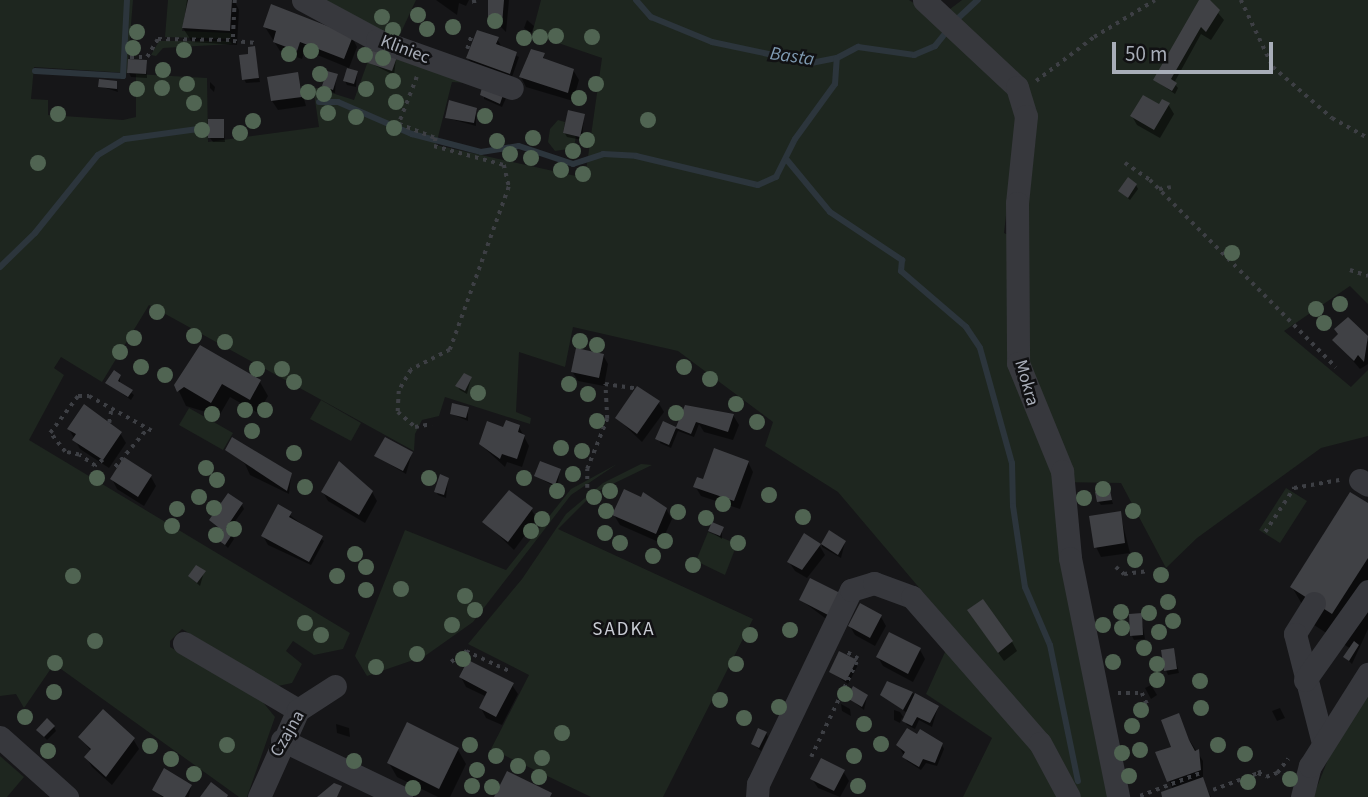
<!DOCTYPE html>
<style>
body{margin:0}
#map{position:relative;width:1368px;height:797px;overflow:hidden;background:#161618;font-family:"Source Sans 3",sans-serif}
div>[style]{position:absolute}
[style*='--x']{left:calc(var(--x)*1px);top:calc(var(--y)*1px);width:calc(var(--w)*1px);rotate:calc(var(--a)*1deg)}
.green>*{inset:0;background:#1e261f}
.shadow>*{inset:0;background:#0007}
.stream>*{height:6px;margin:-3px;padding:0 3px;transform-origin:3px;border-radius:3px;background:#2c353c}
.building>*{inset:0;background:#404145}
.path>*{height:3.5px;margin-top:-1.75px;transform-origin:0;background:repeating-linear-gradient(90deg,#3d3f44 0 3.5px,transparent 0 8.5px)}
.minor>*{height:23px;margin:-11.5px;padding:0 11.5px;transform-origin:11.5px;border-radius:11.5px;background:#37383d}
.trees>*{width:16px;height:16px;margin:-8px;border-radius:50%;background:#506452}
span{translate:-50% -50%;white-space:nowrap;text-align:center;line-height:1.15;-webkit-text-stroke:5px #111113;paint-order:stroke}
.street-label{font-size:18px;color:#a8adb8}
.water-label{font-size:19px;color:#7f9bb3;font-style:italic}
.neighbourhood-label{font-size:19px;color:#c9ccd4;letter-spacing:2px}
.scale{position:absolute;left:1112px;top:42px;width:161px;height:32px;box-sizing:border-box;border:4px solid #a8adb8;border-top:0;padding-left:9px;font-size:21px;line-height:24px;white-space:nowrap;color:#a8adb8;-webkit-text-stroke:5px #111113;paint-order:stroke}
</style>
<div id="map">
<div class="green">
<div style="clip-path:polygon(0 0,133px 0,127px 73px,34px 67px,31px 99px,48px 100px,48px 115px,123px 120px,136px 117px,136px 74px,207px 78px,208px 142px,319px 127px,313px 87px,354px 100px,373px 47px,469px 83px,452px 82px,436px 145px,585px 178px,602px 58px,532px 34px,541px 0,909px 0,935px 17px,999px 81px,1012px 101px,1017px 121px,1004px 233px,1024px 243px,1036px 133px,950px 9px,962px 0,1368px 0,1368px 304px,1350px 286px,1284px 331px,1351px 387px,1368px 370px,1368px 436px,1321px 448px,1197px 538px,1166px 568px,1121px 483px,1057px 482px,1108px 797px,963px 797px,992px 738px,926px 694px,955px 630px,838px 492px,765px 446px,773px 422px,678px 351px,573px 327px,565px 367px,519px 352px,516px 412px,531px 418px,530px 424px,445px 397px,439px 416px,422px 420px,415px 434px,414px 451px,149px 305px,102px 382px,61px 357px,54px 368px,64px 375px,29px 440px,350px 633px,343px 649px,314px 655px,293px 641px,286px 651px,302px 664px,292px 683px,278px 686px,182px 629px,170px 641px,170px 647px,262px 701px,275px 717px,247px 797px,239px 797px,54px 664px,24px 708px,16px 694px,0 696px)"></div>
<div style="clip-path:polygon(168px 0,188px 0,182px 31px,231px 33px,231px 39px,165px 37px)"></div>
<div style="clip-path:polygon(319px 0,416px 0,397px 41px)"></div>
<div style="clip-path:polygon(159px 41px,230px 41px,232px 44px,163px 48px,156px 56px,151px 55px)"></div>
<div style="clip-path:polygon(558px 120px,565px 122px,563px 133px,576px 136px,574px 148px,555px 151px,548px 142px,550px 129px)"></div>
<div style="clip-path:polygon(321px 400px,361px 423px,351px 441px,310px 419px)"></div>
<div style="clip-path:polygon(189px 408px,233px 433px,223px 450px,179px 425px)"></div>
<div style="clip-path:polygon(617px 464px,571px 495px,473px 622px,425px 656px,367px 676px,355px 656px,405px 530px,506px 570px,571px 489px)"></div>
<div style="clip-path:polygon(641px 464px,652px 465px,594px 493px,558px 529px,753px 619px,663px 797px,591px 797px,491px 749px,529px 675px,468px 644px,522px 579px,566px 514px,603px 483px)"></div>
<div style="clip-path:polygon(1286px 488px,1307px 501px,1280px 543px,1259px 530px)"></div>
<div style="clip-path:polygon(708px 532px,737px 544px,725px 575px,696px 561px)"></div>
<div style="clip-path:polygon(1368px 695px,1368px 797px,1313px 797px,1331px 752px)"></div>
<div style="clip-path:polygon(0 756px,24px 777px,7px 797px,0 797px)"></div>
</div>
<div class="shadow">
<div style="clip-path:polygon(187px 0,234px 0,239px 10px,237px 45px,192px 42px,183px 28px)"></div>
<div style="clip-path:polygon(436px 0,469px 0,466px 6px,459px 3px,457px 15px)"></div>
<div style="clip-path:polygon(490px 0,509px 0,506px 32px,490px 16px)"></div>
<div style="clip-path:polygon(1201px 0,1207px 0,1224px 20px,1211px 40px,1201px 34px,1174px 83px,1178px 88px,1175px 94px,1155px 80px)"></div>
<div style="clip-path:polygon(527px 20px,534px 26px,531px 34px,524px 28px)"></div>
<div style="clip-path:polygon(265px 27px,352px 37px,357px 47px,349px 68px,305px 50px,302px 59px,280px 51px)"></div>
<div style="clip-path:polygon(497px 39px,503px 49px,519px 57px,512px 77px,474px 68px,468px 58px)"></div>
<div style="clip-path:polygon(254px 48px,260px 82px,246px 83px,244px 79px)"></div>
<div style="clip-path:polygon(543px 54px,545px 61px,573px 70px,579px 80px,573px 101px,526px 87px,521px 77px,528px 56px)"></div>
<div style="clip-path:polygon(396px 59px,394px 75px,370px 63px)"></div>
<div style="clip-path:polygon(146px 62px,147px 78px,131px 77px,129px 73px)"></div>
<div style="clip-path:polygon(357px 72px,356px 87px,347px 85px,345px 81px)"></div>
<div style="clip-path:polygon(297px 74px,306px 106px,278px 110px,272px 101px)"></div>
<div style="clip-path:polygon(336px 75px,335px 93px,326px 90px,324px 86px)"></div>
<div style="clip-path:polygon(210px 82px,215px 87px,214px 92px,210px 88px)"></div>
<div style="clip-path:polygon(116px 83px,118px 92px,100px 86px)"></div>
<div style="clip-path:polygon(484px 87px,506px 98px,502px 107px,484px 99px)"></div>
<div style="clip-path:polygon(1168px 104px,1174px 114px,1160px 138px,1137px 125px,1132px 116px)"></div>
<div style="clip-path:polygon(476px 110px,476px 126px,447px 118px)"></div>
<div style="clip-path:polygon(584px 115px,582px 140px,567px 137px,564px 132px)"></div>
<div style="clip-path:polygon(223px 121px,225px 142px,213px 142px,210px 138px)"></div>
<div style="clip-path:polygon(1136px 185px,1138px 189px,1130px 200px,1120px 191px)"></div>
<div style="clip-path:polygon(1348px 319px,1368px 342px,1368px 364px,1360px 369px,1335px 340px)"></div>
<div style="clip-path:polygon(603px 355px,608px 364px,604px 386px,578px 381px,572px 371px)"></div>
<div style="clip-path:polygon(120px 376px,120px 384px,134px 395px,131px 400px,107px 383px)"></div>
<div style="clip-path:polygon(471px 378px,467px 394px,460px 390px,457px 386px)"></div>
<div style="clip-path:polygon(260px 382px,268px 396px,258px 413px,230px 397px,219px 416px,186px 406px,176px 385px)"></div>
<div style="clip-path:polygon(658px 402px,664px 412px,642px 442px,617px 418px)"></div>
<div style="clip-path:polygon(686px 407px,733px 415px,739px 425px,733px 440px,704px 432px,699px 424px,694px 437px,678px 431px,671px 448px,660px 443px,664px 424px,677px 429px)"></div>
<div style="clip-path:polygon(468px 409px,468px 421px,452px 414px)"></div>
<div style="clip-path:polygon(519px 427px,529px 446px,522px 467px,507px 462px,505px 467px,480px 444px,504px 429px)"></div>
<div style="clip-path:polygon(69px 429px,120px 433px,126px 443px,109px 468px,80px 449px)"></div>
<div style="clip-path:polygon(227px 450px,291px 475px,289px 494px,250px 475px,245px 464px)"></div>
<div style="clip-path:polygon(412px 453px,406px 474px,376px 456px)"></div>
<div style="clip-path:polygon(748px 462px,753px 472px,740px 509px,701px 496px,695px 486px)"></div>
<div style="clip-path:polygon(560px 470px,557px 488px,536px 476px)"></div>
<div style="clip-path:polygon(151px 477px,156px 486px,144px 506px,117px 489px,112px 479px)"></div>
<div style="clip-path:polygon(448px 479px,446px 498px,438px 495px,436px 491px)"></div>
<div style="clip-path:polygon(323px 492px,372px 492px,377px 501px,365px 523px,328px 501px)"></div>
<div style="clip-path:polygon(1109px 492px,1113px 504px,1101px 505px,1098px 501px)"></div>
<div style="clip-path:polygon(242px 505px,244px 509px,228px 531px,234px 539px,228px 548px,220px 540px,224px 532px,211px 520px)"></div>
<div style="clip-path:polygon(1368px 505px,1368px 629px,1352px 664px,1345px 657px,1351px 649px,1314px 625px,1292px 587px)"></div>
<div style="clip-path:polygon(279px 507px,324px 541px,311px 565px,268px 545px,263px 536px)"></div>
<div style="clip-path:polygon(531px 509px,537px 519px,514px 550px,485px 522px)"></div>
<div style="clip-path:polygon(666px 509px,672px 519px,661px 543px,620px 525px,614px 515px)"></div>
<div style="clip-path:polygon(1120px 513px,1130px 553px,1101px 557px,1096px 547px)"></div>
<div style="clip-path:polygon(722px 528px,722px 539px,710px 531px)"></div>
<div style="clip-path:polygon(845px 542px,841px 558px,822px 547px,822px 545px)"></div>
<div style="clip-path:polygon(819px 545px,825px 555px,807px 578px,795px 571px,789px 562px)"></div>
<div style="clip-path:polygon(204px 572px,200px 586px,190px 577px)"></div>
<div style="clip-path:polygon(811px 580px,833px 624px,801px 600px)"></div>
<div style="clip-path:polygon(1141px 615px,1145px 639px,1134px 640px,1132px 636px)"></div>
<div style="clip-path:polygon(881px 617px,886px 626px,875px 646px,855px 635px,850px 626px)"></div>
<div style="clip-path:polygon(975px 620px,1012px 642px,1017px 651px,1004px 661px)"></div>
<div style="clip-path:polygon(920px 650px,925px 659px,913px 682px,883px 666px,878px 657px)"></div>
<div style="clip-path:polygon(1173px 650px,1179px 673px,1168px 675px,1166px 670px)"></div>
<div style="clip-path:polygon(856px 661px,858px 665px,848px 684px,831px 672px)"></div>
<div style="clip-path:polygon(461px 677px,512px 685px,518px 694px,502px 725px,486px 718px,481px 708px,487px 697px,466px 687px)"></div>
<div style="clip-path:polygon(1151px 685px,1157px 695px,1151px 699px,1145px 688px)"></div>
<div style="clip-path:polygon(912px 693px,938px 707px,932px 727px,919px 720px,915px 729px,907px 725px,902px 717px,900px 723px,894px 720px,894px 710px,900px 712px,905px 720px,907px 713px,882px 695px)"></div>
<div style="clip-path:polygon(867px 696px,864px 710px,849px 698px)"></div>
<div style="clip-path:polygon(841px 704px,850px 709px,851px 716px,842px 711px)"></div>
<div style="clip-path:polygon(1280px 708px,1285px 718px,1277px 721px,1272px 711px)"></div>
<div style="clip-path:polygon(336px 724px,349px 728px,350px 737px,337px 733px)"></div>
<div style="clip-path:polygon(408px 725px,458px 750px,466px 764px,450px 797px,438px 797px,397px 777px,389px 763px)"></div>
<div style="clip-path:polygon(54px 727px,56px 731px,47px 740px,38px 730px)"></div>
<div style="clip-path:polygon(766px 733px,768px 737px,761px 751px,753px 744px)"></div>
<div style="clip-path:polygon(80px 737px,133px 739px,139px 749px,112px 785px,92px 767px,86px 757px,91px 751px)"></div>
<div style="clip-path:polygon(1190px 741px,1203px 761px,1203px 780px,1211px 797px,1164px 797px,1173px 790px,1158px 753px)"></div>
<div style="clip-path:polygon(898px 745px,942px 745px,944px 749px,937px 766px,926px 763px,921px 770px,907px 761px)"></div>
<div style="clip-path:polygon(843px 771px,849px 781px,840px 797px,818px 788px,812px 779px)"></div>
<div style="clip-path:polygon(191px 786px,189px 797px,162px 797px,154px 790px)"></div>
</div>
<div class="stream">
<div style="--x:636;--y:0;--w:23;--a:49"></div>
<div style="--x:651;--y:17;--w:66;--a:22.3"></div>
<div style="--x:712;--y:42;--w:101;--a:12"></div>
<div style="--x:811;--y:63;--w:26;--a:-11"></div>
<div style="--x:837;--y:58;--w:24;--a:-28"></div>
<div style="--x:858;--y:47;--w:57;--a:8.1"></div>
<div style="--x:914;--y:55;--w:23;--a:-23"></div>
<div style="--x:935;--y:46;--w:21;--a:-51"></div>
<div style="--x:954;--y:22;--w:33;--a:-43"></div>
<div style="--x:35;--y:71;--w:88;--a:3.3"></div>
<div style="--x:123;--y:76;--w:76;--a:-87"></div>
<div style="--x:319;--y:102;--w:19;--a:0"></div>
<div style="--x:338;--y:102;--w:81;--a:23.4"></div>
<div style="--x:412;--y:134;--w:71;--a:14.6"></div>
<div style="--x:481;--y:152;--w:38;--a:-9"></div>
<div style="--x:519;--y:146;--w:57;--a:18.4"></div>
<div style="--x:573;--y:164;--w:32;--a:-18"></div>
<div style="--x:603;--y:154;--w:33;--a:3"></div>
<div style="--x:636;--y:156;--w:125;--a:13.4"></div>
<div style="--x:758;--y:185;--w:20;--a:-24"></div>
<div style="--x:776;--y:177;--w:42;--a:-63.4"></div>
<div style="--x:795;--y:139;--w:68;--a:-54"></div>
<div style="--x:835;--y:84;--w:26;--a:-86"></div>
<div style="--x:787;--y:160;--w:67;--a:50.4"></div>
<div style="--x:830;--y:212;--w:87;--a:33.7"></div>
<div style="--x:902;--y:260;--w:11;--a:95"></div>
<div style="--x:901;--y:271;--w:86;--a:40.7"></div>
<div style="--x:966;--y:327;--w:25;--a:56"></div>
<div style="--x:980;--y:348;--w:119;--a:74.5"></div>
<div style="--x:1012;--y:463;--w:43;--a:88.7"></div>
<div style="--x:1013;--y:506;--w:82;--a:81.6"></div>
<div style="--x:1025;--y:587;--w:63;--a:66.7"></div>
<div style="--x:1050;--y:645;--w:139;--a:78.4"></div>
<div style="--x:0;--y:267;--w:49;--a:-44.2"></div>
<div style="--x:35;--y:233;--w:100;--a:-51.1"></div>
<div style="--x:98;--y:155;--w:31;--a:-31"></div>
<div style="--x:125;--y:139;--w:81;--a:-7.8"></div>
</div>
<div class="building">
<div style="clip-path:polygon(188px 0,232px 0,230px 31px,182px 28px)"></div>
<div style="clip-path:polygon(488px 0,504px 0,502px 24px,488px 17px)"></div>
<div style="clip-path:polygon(1199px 0,1210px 0,1220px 10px,1206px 32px,1201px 27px,1171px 79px,1177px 83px,1172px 91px,1153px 80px)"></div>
<div style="clip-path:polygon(271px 4px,353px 36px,344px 59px,300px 42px,297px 51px,273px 42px,276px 31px,263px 27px)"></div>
<div style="clip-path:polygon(477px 30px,499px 37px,496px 44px,517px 52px,510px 74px,466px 58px)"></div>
<div style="clip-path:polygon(255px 46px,259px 78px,242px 80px,239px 55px,248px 54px,248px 47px)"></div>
<div style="clip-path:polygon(373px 49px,397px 57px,392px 71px,368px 63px)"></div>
<div style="clip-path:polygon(531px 49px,545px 53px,543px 58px,574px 69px,568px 93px,519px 77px)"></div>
<div style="clip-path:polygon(128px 59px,147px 60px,146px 74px,127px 73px)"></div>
<div style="clip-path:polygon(347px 68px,358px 71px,354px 84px,343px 81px)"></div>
<div style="clip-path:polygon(327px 71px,338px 74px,333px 90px,322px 86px)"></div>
<div style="clip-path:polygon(298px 72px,302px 97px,271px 101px,267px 77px)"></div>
<div style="clip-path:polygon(99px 79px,117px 81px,117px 89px,98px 87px)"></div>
<div style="clip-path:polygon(483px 84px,504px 92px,500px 104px,480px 95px)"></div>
<div style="clip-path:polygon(1143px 95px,1159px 104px,1162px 99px,1170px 103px,1154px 130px,1130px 116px)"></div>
<div style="clip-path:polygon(449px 100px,477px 108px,474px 123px,445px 118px)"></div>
<div style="clip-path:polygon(568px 110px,585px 114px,580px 137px,563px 133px)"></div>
<div style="clip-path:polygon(208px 119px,224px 119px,224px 138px,208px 138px)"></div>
<div style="clip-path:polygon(1128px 177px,1137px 184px,1128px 198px,1118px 191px)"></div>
<div style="clip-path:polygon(1348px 317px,1368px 336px,1364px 362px,1358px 355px,1354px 361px,1332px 340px,1338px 334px,1334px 329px)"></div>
<div style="clip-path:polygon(200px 345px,261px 380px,250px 400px,222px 384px,211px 403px,184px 387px,177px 392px,174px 385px)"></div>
<div style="clip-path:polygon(576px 348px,604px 354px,599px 378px,571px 372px)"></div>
<div style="clip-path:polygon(114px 370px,121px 375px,118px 381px,133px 390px,128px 397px,105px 383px)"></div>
<div style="clip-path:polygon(464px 373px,472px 377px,465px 391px,455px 386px)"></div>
<div style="clip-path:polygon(637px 386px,660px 401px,637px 434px,615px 418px)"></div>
<div style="clip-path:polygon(452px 403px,469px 407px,466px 418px,450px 414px)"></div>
<div style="clip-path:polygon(84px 404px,122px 432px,103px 460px,72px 440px,76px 434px,67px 429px)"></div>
<div style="clip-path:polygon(685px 405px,734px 414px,728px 432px,696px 422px,691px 434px,676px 428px,669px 445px,655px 439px,663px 421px,676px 427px)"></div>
<div style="clip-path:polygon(506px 420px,520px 425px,518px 432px,525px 435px,517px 459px,502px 454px,500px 459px,479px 444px,487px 421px,503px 427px)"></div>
<div style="clip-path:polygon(232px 437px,292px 473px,287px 491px,225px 450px)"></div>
<div style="clip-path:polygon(385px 437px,413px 452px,403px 471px,374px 456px)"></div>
<div style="clip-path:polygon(714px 448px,749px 461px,734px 501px,693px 487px,697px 477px,703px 479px)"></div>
<div style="clip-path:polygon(124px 457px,152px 475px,138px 497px,110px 479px)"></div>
<div style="clip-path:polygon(339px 461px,373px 491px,359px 515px,321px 492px)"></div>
<div style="clip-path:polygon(540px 461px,561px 469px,555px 485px,534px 476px)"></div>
<div style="clip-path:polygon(440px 474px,449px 478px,444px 495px,434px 492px)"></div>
<div style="clip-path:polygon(624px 489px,641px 497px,643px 492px,667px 508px,656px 534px,612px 515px)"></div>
<div style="clip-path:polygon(509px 490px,533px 508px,508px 542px,482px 522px)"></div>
<div style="clip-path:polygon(1110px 490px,1112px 500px,1097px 502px,1095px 492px)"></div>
<div style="clip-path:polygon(1350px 492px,1368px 503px,1368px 558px,1332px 614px,1290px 587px)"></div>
<div style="clip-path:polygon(228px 493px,243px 503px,226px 528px,233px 533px,225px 545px,218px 540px,223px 531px,209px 520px)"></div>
<div style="clip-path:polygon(278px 504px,292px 512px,289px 517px,323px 536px,309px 562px,261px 536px)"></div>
<div style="clip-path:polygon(1121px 511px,1125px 543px,1094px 548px,1089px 516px)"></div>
<div style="clip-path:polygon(712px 522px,724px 527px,720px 536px,708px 531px)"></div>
<div style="clip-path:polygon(829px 530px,846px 541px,838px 555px,821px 544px)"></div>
<div style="clip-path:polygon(804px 533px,821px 544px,802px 570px,787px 562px)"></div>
<div style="clip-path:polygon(196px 565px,206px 571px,197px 583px,188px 576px)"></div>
<div style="clip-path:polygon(810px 578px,840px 593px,828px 615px,799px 600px)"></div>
<div style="clip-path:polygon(983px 599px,1013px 641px,998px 653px,967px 610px)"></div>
<div style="clip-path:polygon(860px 603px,882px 615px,870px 638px,848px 626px)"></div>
<div style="clip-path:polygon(1142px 613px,1143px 635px,1130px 636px,1129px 614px)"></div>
<div style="clip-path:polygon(889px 632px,921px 648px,908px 674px,876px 657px)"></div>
<div style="clip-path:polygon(1354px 641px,1359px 645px,1349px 661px,1343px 657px)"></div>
<div style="clip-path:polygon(1174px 648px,1177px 669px,1164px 671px,1161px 650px)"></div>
<div style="clip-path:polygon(839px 651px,857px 660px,846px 681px,829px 672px)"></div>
<div style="clip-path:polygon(468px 660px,514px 683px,496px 717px,479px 708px,487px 692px,459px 677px)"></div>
<div style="clip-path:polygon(887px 681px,913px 692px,903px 710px,880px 695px)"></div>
<div style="clip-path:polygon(853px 686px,868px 695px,862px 707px,847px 698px)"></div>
<div style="clip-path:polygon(915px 693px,939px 706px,930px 723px,917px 717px,912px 726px,902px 721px)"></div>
<div style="clip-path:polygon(103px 709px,135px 738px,106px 777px,84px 757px,91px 749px,78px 737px)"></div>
<div style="clip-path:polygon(1179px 713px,1189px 740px,1195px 751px,1199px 749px,1201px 770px,1167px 782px,1155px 752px,1171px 747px,1161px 720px)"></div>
<div style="clip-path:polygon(47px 718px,55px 726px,44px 737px,36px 730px)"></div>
<div style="clip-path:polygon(407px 722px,459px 748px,439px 789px,387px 763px)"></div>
<div style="clip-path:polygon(758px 728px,767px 732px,759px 748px,751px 744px)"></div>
<div style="clip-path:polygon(907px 728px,917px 734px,920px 729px,943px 743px,935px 763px,923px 759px,919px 767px,902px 757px,905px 752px,896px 745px)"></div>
<div style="clip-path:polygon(821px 758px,845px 770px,834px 791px,810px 779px)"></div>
<div style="clip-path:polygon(164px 768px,192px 785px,185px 797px,164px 797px,152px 790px)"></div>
<div style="clip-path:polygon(507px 771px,552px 793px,550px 797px,494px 797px)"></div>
<div style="clip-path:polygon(1203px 777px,1210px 797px,1162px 797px,1161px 792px)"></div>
<div style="clip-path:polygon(211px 782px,228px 795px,227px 797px,200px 797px)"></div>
<div style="clip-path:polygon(334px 783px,342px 786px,337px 797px,317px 797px)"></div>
</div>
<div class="path">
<div style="--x:235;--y:0;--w:41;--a:92.8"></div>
<div style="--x:233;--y:41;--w:21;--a:5"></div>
<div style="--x:474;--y:0;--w:5;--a:79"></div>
<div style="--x:1241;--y:0;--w:74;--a:64.5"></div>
<div style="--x:1273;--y:67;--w:78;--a:40.8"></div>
<div style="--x:1332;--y:118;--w:41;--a:29.1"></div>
<div style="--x:467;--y:49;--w:16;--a:-72"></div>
<div style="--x:130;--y:57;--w:17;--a:0"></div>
<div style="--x:147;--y:57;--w:21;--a:-59"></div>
<div style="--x:158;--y:39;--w:75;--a:0.8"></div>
<div style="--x:417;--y:77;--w:50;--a:111"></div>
<div style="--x:399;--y:124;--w:40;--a:21"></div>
<div style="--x:436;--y:138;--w:8;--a:104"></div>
<div style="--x:434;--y:146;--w:73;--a:15.2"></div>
<div style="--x:504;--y:165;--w:23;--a:77"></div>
<div style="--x:509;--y:187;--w:173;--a:109.9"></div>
<div style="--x:450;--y:350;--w:44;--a:152.9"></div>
<div style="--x:411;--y:370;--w:24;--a:120"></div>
<div style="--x:399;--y:391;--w:21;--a:93"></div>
<div style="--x:398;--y:412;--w:23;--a:41"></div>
<div style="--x:415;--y:427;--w:17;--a:-10"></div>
<div style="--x:1036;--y:81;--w:73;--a:-37.2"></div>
<div style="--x:1094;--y:37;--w:71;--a:-31.2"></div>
<div style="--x:1125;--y:163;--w:30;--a:34"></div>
<div style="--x:1150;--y:180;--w:264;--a:45.2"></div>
<div style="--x:1159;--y:189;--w:12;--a:-9"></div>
<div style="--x:1350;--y:270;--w:19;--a:18"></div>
<div style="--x:109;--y:423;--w:12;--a:-81"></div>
<div style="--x:103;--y:460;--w:10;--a:143"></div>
<div style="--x:95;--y:466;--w:19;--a:-145"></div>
<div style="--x:79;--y:455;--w:14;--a:-168"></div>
<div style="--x:65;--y:452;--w:24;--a:-128"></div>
<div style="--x:50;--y:433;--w:46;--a:-52.9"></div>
<div style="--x:78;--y:396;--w:11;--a:0"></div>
<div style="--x:89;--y:396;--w:74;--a:29"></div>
<div style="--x:115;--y:467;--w:50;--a:-49.9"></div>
<div style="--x:587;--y:488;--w:19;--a:-90"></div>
<div style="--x:587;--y:469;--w:54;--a:-68.2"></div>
<div style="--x:607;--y:419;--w:35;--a:-93"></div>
<div style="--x:605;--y:384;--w:30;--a:8"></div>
<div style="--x:1265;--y:532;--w:53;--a:-56.6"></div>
<div style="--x:1294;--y:488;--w:46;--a:-10.1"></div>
<div style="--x:1116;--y:567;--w:11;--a:41"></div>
<div style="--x:1124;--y:574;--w:23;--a:-7"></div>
<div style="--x:451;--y:662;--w:19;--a:-36"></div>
<div style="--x:466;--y:651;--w:47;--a:24.9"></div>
<div style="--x:1118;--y:693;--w:24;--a:0"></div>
<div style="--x:1142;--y:693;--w:14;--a:65"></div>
<div style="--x:811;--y:757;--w:109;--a:-64.4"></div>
<div style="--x:858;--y:659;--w:14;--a:-150"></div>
<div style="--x:1258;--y:773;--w:7;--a:-27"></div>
<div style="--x:1213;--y:790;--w:48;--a:-20.7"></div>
<div style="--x:1258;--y:773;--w:9;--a:27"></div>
<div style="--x:1266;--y:777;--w:12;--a:-20"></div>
<div style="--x:1277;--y:773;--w:18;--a:-52"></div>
<div style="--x:1140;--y:796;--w:67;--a:-20.9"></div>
</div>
<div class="minor">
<div style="--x:303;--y:0;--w:84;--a:28.4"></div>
<div style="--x:377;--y:40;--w:143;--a:19.6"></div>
<div style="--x:924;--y:0;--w:127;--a:43.1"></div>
<div style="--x:1017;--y:87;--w:30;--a:73"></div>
<div style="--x:1026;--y:116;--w:87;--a:95.9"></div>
<div style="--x:1017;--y:203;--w:160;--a:89.6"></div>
<div style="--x:1018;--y:363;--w:117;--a:67.8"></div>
<div style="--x:1062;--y:471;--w:87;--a:84.7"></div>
<div style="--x:1070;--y:558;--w:244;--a:78.6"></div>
<div style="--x:1360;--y:480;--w:9;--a:32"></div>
<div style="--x:1314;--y:603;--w:36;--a:122"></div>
<div style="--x:1295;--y:634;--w:113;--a:75.6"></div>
<div style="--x:184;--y:643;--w:132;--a:30.4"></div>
<div style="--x:1305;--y:680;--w:109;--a:-54.7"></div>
<div style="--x:0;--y:737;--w:90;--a:41.8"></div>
<div style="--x:282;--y:740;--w:132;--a:25.6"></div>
<div style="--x:259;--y:797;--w:95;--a:-65.9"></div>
<div style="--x:298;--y:710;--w:44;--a:-33"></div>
<div style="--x:757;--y:797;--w:13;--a:-86"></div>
<div style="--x:758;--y:784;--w:215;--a:-64.4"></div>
<div style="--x:851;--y:590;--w:24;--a:-17"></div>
<div style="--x:874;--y:583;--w:40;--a:20.2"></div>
<div style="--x:912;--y:597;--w:194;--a:48.8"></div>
<div style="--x:1040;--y:743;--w:61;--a:61.8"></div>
<div style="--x:1302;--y:797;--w:32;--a:-76"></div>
<div style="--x:1310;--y:766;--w:109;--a:-57.8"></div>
</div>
<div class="trees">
<div style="left:418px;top:15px"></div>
<div style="left:382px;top:17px"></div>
<div style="left:495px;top:21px"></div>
<div style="left:453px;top:27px"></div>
<div style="left:427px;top:29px"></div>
<div style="left:393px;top:30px"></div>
<div style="left:137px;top:32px"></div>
<div style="left:556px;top:36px"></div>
<div style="left:540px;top:37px"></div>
<div style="left:592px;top:37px"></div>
<div style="left:524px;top:38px"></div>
<div style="left:133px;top:48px"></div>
<div style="left:184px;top:50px"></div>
<div style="left:311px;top:51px"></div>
<div style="left:289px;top:54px"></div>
<div style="left:365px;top:55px"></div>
<div style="left:383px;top:58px"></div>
<div style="left:163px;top:70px"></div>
<div style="left:320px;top:74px"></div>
<div style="left:393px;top:81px"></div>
<div style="left:187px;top:84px"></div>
<div style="left:596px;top:84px"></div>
<div style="left:162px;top:88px"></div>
<div style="left:137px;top:89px"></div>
<div style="left:366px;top:89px"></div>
<div style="left:308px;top:92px"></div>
<div style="left:324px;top:94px"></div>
<div style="left:579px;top:98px"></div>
<div style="left:396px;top:102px"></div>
<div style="left:194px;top:103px"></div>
<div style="left:328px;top:113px"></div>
<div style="left:58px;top:114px"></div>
<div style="left:485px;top:116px"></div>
<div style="left:356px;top:117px"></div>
<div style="left:648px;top:120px"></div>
<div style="left:253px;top:121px"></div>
<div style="left:394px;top:128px"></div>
<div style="left:202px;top:130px"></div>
<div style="left:240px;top:133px"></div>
<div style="left:533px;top:138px"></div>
<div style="left:587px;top:140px"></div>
<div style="left:497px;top:141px"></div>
<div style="left:573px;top:151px"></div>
<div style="left:510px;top:154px"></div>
<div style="left:531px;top:158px"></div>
<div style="left:38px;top:163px"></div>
<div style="left:561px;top:170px"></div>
<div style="left:583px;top:174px"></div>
<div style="left:1232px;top:253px"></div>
<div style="left:1340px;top:304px"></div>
<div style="left:1316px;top:309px"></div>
<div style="left:157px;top:312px"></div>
<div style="left:1324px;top:323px"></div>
<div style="left:194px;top:336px"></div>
<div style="left:134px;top:338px"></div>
<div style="left:580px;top:341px"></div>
<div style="left:225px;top:342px"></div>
<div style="left:597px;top:345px"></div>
<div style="left:120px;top:352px"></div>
<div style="left:141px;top:367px"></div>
<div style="left:684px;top:367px"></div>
<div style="left:257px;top:369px"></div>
<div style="left:282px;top:369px"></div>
<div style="left:165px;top:375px"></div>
<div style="left:710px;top:379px"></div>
<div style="left:294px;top:382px"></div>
<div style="left:569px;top:384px"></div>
<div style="left:478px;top:393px"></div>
<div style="left:588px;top:394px"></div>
<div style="left:736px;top:404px"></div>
<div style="left:245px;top:410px"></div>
<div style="left:265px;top:410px"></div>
<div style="left:676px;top:413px"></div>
<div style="left:212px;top:414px"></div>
<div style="left:597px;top:421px"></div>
<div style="left:757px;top:422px"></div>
<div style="left:252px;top:431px"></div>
<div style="left:561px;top:448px"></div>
<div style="left:582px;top:451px"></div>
<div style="left:294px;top:453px"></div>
<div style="left:206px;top:468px"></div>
<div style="left:573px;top:474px"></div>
<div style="left:97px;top:478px"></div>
<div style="left:429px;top:478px"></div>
<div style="left:524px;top:478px"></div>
<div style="left:217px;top:480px"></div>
<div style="left:305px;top:487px"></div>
<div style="left:1103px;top:489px"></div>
<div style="left:557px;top:491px"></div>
<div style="left:610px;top:491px"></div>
<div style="left:769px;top:495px"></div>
<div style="left:199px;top:497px"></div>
<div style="left:594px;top:497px"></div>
<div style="left:1084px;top:498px"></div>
<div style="left:723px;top:504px"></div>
<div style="left:214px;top:508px"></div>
<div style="left:177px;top:509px"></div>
<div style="left:606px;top:511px"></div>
<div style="left:1133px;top:511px"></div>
<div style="left:678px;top:512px"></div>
<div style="left:803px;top:517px"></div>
<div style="left:706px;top:518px"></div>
<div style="left:542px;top:519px"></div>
<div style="left:172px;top:526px"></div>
<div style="left:234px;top:529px"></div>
<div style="left:531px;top:531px"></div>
<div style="left:605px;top:533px"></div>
<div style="left:216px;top:535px"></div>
<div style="left:665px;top:541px"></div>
<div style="left:620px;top:543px"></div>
<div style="left:738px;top:543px"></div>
<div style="left:355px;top:554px"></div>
<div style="left:653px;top:556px"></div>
<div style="left:1135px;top:560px"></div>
<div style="left:693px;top:565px"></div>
<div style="left:366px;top:567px"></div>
<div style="left:1161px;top:575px"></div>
<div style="left:73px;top:576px"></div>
<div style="left:337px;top:576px"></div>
<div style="left:401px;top:589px"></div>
<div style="left:366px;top:590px"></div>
<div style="left:465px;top:596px"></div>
<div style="left:1168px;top:602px"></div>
<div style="left:475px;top:610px"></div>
<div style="left:1121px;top:612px"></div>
<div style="left:1149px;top:613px"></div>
<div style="left:1173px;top:621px"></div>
<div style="left:305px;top:623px"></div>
<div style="left:452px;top:625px"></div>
<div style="left:1103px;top:625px"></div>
<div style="left:1122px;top:628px"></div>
<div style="left:790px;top:630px"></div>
<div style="left:1159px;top:632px"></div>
<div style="left:321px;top:635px"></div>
<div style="left:750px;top:635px"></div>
<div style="left:95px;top:641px"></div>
<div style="left:1144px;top:648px"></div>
<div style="left:417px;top:654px"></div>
<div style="left:463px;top:659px"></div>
<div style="left:1113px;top:662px"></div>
<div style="left:55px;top:663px"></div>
<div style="left:736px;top:664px"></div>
<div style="left:1157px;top:664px"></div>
<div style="left:376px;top:667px"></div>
<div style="left:1157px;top:680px"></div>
<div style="left:1200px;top:681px"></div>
<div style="left:54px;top:692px"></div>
<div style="left:845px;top:694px"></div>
<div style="left:720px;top:700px"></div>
<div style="left:779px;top:707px"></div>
<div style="left:1201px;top:708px"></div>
<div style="left:1141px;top:710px"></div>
<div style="left:25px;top:717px"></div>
<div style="left:744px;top:718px"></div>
<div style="left:864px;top:724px"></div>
<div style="left:1132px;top:726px"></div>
<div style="left:562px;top:733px"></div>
<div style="left:881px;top:744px"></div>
<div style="left:227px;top:745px"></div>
<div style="left:470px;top:745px"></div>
<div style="left:1218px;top:745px"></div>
<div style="left:150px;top:746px"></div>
<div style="left:1140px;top:750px"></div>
<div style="left:48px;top:751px"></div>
<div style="left:1122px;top:753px"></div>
<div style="left:1245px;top:754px"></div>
<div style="left:496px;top:756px"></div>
<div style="left:854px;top:756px"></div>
<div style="left:542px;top:758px"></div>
<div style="left:171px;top:759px"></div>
<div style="left:354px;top:761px"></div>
<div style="left:518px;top:766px"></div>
<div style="left:477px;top:770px"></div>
<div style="left:194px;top:774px"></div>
<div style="left:1129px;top:776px"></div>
<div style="left:539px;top:777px"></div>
<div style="left:1290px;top:779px"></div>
<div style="left:1248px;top:782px"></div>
<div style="left:472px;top:786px"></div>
<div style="left:858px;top:786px"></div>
<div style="left:492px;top:787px"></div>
<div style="left:413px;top:788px"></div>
</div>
<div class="street-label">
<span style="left:405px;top:50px;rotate:21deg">Kliniec</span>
<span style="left:1026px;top:383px;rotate:74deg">Mokra</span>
<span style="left:288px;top:734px;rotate:-60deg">Czajna</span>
</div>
<div class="water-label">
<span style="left:792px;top:57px;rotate:8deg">Basta</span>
</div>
<div class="neighbourhood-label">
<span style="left:624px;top:630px">SADKA</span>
</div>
<div class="scale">50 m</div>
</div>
